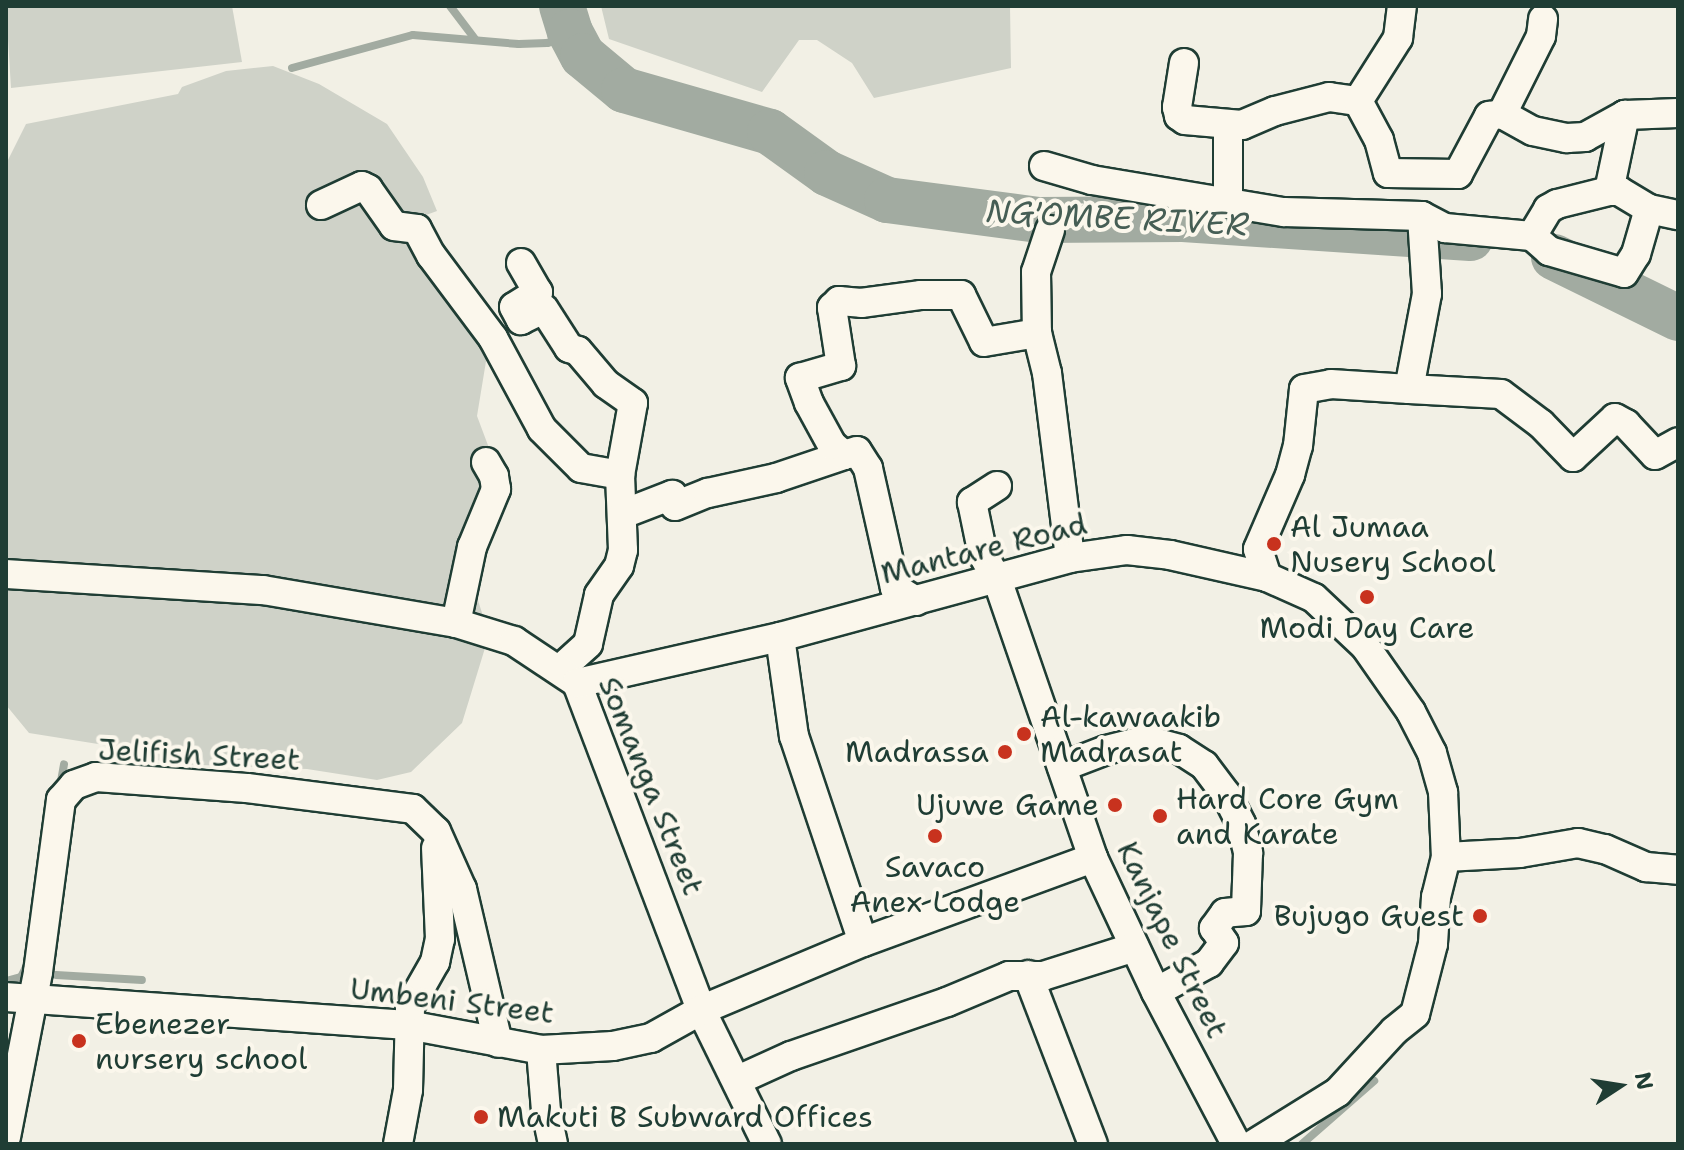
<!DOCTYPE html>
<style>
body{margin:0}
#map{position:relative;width:1684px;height:1150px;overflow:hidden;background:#f2f0e5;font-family:"Shantell Sans",sans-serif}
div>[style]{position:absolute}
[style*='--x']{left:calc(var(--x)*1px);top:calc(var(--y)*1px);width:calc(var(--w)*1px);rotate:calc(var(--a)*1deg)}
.green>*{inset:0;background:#cfd2c8}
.stream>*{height:8px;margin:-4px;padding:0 4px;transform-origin:4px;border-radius:4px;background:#a2aba1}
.river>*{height:46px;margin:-23px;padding:0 23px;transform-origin:23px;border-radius:23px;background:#a2aba1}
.roads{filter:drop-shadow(2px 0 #1f3d34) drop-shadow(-2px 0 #1f3d34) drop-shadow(0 2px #1f3d34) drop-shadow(0 -2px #1f3d34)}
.minor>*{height:28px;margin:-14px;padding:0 14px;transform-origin:14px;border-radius:14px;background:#fbf7ec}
.dots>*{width:22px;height:22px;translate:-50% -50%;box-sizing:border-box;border:4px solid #fbf7ec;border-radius:50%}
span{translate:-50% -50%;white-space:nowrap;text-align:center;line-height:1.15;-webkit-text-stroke:8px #fbf7ec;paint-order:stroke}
.poi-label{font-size:30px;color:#1f3d34}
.left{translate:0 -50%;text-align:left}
.right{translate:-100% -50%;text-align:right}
.street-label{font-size:30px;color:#1f3d34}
.water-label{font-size:32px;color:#465e55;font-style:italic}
.frame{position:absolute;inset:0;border:8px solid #1f3d34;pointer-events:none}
.north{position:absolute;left:1580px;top:1046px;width:80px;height:80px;-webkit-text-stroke:6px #fbf7ec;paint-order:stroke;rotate:78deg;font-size:22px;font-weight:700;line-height:32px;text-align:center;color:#1f3d34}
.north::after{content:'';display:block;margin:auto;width:28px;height:36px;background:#1f3d34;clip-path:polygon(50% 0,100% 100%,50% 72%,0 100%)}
</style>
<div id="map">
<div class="green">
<div style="clip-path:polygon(6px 6px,232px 6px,242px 62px,11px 88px)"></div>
<div style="clip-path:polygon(601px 6px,1010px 6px,1011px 68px,874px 98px,852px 63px,817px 40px,799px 40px,762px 92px,609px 39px)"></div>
<div style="clip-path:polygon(273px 66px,319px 84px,387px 124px,423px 177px,437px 211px,407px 222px,490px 337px,477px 416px,495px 464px,476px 594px,489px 635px,462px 723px,411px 772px,377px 780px,307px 769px,172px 764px,98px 744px,29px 733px,6px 705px,6px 164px,26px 124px,178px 94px,182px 87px,226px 71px)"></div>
</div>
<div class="stream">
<div style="--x:450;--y:6;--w:41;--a:52.9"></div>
<div style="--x:292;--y:68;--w:125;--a:-15.3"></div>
<div style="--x:413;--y:35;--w:106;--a:4.9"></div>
<div style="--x:519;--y:44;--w:28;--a:-2"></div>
<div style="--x:547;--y:43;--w:16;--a:-14"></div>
<div style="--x:563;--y:39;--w:10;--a:-45"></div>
<div style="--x:60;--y:787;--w:23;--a:-80"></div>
<div style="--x:56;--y:975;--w:86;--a:3.3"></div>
<div style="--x:6;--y:981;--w:16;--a:-15"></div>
<div style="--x:21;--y:977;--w:13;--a:-63"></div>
<div style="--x:1302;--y:1144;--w:96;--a:-41.2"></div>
</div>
<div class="river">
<div style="--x:562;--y:6;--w:27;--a:73"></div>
<div style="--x:570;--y:32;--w:27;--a:62"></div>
<div style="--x:583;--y:56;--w:53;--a:39.7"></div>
<div style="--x:624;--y:90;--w:152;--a:16"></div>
<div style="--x:770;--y:132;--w:70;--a:35.7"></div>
<div style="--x:827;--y:173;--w:66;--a:24.2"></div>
<div style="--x:887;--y:200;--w:153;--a:7.5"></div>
<div style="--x:1039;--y:220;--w:144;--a:-0.4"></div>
<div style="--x:1183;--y:219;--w:288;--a:3.8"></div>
<div style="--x:1554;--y:257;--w:138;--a:26.2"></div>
</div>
<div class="roads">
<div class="minor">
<div style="--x:1184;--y:63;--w:45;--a:99"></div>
<div style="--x:1177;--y:107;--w:9;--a:77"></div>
<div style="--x:1179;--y:116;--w:7;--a:34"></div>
<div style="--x:1185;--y:120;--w:57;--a:5"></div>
<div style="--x:1242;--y:125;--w:36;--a:-23"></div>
<div style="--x:1275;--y:111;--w:56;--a:-14.5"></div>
<div style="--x:1329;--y:97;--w:29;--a:8"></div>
<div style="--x:1358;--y:101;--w:44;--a:61.7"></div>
<div style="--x:1379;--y:140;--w:34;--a:75"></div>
<div style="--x:1388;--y:173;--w:70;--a:0.8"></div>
<div style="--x:1458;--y:174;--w:66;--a:-61.9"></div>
<div style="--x:1489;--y:116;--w:13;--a:-9"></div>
<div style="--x:1502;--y:114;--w:87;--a:-63.4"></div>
<div style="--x:1541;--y:36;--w:17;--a:-83"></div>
<div style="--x:1358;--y:101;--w:75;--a:-57.6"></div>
<div style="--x:1398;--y:38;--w:32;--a:-83"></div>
<div style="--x:1502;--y:114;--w:35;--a:29"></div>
<div style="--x:1533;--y:131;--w:35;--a:12"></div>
<div style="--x:1567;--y:138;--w:18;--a:-3"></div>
<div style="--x:1585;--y:137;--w:46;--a:-28.8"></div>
<div style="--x:1044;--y:166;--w:50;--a:16.3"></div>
<div style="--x:1092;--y:180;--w:195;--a:9.5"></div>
<div style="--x:1284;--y:212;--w:138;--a:1.7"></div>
<div style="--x:1422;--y:216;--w:26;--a:28"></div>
<div style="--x:1445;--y:228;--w:87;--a:5.3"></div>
<div style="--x:1532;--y:236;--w:23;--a:41"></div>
<div style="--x:1549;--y:251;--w:78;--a:16.3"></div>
<div style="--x:1624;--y:273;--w:22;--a:-58"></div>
<div style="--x:1636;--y:254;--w:47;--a:-73.9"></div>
<div style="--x:1649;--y:209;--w:35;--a:-149"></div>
<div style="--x:1619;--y:191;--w:10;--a:180"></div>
<div style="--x:1228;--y:202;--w:77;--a:-90"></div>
<div style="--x:321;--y:205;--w:45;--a:-24.9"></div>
<div style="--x:362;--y:186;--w:7;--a:27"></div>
<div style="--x:368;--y:189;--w:45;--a:54.9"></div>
<div style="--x:394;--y:226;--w:23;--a:7"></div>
<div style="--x:417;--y:229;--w:30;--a:62"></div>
<div style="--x:431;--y:255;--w:104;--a:53.2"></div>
<div style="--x:493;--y:338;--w:103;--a:61.7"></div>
<div style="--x:542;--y:429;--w:55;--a:45"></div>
<div style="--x:581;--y:468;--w:40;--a:10"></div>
<div style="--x:1649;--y:209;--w:30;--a:12"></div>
<div style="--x:1050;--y:230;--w:44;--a:108.4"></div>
<div style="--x:1036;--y:272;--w:61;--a:89.1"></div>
<div style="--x:1037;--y:333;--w:41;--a:76"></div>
<div style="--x:1047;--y:373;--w:186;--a:82.9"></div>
<div style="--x:1532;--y:236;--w:31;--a:-59"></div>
<div style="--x:1548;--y:209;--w:10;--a:-29"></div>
<div style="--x:1557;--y:204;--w:54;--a:-14"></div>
<div style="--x:1609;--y:191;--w:78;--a:-78.1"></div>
<div style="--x:1625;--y:115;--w:53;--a:-2.2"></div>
<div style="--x:521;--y:263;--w:34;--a:60"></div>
<div style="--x:538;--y:292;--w:28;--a:148"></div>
<div style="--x:514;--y:307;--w:15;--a:62"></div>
<div style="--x:521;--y:320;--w:25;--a:-26"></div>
<div style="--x:544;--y:309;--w:46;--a:57.3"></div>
<div style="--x:569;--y:348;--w:9;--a:18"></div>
<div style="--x:578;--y:351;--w:43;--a:49.7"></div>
<div style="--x:606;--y:384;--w:33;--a:35"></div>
<div style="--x:633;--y:403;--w:73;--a:100.2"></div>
<div style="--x:620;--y:475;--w:75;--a:87.7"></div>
<div style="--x:623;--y:550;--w:16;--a:104"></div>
<div style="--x:619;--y:566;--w:35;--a:125"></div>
<div style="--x:599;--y:595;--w:50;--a:102.7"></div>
<div style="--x:588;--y:644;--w:39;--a:138"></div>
<div style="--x:1409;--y:389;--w:92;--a:3.1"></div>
<div style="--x:1501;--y:394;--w:50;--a:36.9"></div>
<div style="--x:1541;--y:424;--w:46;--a:45.9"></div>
<div style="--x:1573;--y:457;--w:57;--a:-42.9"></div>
<div style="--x:1615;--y:418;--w:13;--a:29"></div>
<div style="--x:1626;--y:424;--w:42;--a:46.9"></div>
<div style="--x:1655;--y:455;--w:26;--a:-29"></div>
<div style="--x:997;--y:486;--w:30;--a:147"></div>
<div style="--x:972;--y:502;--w:54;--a:78.3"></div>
<div style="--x:983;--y:555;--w:28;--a:60"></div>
<div style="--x:997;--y:579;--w:295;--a:71"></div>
<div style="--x:1093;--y:858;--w:148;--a:64.8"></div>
<div style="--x:1156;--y:992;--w:172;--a:62.2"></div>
<div style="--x:623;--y:514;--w:53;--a:-21.2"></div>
<div style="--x:672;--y:495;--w:11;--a:75"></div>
<div style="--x:675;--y:506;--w:35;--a:-22"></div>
<div style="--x:708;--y:493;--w:70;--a:-12.4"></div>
<div style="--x:776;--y:478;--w:72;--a:-18.7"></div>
<div style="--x:6;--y:574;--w:257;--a:3.6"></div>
<div style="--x:263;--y:590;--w:196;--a:9.7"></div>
<div style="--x:456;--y:623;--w:61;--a:17.2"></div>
<div style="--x:514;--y:641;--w:76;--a:33.7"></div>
<div style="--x:577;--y:683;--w:350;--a:69.2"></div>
<div style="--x:701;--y:1010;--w:149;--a:63.8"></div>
<div style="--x:1267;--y:577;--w:29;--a:-108"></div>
<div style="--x:1258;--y:549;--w:81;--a:-66.6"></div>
<div style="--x:1290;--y:475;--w:30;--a:-75"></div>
<div style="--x:1298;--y:446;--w:57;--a:-84"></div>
<div style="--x:1304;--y:389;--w:27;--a:-10"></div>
<div style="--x:1331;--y:384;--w:78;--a:3.7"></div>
<div style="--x:1409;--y:389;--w:97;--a:-79.3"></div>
<div style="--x:1427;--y:294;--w:78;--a:-93.7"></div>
<div style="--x:916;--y:601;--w:25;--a:-148"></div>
<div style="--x:895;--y:588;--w:123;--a:-102.7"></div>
<div style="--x:868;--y:468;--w:20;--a:-123"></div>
<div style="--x:857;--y:451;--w:14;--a:163"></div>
<div style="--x:844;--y:455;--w:16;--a:-140"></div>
<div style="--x:832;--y:445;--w:48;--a:-118.7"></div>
<div style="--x:809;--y:403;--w:27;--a:-110"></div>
<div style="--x:800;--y:378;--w:43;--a:-16.3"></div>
<div style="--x:841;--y:366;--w:59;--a:-98.8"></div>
<div style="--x:832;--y:308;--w:10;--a:-45"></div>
<div style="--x:839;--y:301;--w:22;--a:5"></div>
<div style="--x:861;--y:303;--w:61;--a:-7.6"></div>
<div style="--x:921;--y:295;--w:40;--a:0"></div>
<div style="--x:961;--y:295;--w:52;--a:63.9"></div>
<div style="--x:984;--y:342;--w:54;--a:-9.6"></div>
<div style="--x:456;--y:623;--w:78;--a:-78.1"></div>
<div style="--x:472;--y:547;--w:63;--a:-67.5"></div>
<div style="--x:496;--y:489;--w:13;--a:-99"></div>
<div style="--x:494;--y:476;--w:16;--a:-120"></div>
<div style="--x:780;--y:637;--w:100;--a:82"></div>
<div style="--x:794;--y:736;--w:217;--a:71.5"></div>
<div style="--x:577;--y:683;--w:208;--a:-12.8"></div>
<div style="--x:780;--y:637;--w:301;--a:-15.2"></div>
<div style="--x:1070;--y:558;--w:58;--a:-8"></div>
<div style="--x:1127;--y:550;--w:43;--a:6.6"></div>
<div style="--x:1170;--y:555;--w:99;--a:12.8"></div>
<div style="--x:1267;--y:577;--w:51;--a:24.1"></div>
<div style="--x:1314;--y:598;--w:70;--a:43.3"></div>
<div style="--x:1365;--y:646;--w:80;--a:55.1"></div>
<div style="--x:1411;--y:712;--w:46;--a:62.9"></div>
<div style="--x:1432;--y:753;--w:41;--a:74.2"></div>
<div style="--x:1443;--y:792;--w:65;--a:87.4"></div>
<div style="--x:1446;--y:857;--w:41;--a:104"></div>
<div style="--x:1436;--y:897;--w:47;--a:93.7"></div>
<div style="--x:1433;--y:944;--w:72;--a:104.4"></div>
<div style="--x:1415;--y:1014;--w:27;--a:141"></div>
<div style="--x:1394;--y:1031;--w:83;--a:132.6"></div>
<div style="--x:1338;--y:1092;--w:99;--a:148.2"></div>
<div style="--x:1062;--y:767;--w:47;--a:-21.1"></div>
<div style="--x:1106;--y:750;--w:41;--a:-14"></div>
<div style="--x:1146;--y:740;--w:34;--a:15"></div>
<div style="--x:1179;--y:749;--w:30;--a:33"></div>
<div style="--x:1204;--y:765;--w:36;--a:53"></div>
<div style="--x:1226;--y:794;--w:34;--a:63"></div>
<div style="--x:1241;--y:824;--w:30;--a:76"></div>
<div style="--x:1248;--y:853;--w:58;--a:92"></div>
<div style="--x:1246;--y:911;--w:21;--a:175"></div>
<div style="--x:1225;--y:913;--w:19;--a:126"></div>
<div style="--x:1214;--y:928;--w:18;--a:56"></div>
<div style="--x:1224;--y:943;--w:25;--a:127"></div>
<div style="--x:1209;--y:963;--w:60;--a:151.3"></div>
<div style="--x:1446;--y:857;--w:74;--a:-3.1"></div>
<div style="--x:1520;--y:853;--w:59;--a:-9.8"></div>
<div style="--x:1578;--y:843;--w:28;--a:13"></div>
<div style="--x:1605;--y:849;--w:45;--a:23.7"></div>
<div style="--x:1646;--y:867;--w:32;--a:5"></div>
<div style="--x:1028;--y:975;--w:181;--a:69"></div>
<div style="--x:6;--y:997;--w:403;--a:4"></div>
<div style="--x:408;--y:1025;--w:135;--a:10.6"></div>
<div style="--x:541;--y:1050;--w:72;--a:-3.2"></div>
<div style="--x:613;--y:1046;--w:39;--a:-12"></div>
<div style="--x:651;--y:1038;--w:57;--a:-29.2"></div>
<div style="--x:701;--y:1010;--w:176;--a:-22.8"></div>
<div style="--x:863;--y:942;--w:245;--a:-20.1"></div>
<div style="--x:541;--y:1050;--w:61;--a:85.3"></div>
<div style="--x:546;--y:1111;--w:34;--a:78"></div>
<div style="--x:738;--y:1080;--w:58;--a:-24.4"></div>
<div style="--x:791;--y:1056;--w:165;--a:-19.1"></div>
<div style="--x:947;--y:1002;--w:67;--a:-22.8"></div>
<div style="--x:1009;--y:976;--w:34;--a:0"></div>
<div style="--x:1043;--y:976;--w:96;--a:-17.5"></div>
<div style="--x:6;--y:1137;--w:168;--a:-79"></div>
<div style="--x:38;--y:972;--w:174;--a:-82.4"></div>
<div style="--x:61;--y:800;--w:20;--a:-49"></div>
<div style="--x:74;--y:785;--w:23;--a:-20"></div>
<div style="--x:96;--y:777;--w:151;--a:4.2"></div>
<div style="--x:247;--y:788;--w:167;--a:7.2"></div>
<div style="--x:413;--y:809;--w:32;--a:44"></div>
<div style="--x:436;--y:831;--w:64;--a:65.9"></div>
<div style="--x:462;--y:889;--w:158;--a:76.8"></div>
<div style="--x:398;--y:1144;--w:55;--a:-79.5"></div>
<div style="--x:408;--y:1090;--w:84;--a:-88.6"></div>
<div style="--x:410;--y:1006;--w:51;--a:-60.4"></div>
<div style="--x:435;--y:962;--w:24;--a:-78"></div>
<div style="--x:440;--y:939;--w:91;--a:-92.5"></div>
</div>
</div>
<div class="dots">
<div style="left:1274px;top:544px;background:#c8321e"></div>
<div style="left:1367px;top:597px;background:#c8321e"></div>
<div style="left:1024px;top:734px;background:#c8321e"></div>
<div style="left:1005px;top:752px;background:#c8321e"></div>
<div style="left:1115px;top:805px;background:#c8321e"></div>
<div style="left:1160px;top:816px;background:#c8321e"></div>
<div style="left:935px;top:836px;background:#c8321e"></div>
<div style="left:1480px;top:916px;background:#c8321e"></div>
<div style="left:79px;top:1041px;background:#c8321e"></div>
<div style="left:481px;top:1117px;background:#c8321e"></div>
</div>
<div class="poi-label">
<span class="left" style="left:1290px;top:544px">Al Jumaa<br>Nusery School</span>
<span style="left:1367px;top:628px">Modi Day Care</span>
<span class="left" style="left:1040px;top:734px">Al-kawaakib<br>Madrasat</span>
<span class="right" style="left:989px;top:752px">Madrassa</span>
<span class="left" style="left:1176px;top:816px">Hard Core Gym<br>and Karate</span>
<span class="right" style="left:1099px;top:805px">Ujuwe Game</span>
<span style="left:935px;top:884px">Savaco<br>Anex Lodge</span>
<span class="right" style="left:1464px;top:916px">Bujugo Guest</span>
<span class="left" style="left:95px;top:1041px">Ebenezer<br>nursery school</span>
<span class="left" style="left:497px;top:1117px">Makuti B Subward Offices</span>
</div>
<div class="street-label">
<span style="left:984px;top:549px;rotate:-14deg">Mantare Road</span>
<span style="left:199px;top:755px;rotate:3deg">Jelifish Street</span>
<span style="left:651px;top:786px;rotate:68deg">Somanga Street</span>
<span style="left:1172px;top:940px;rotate:64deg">Kanjape Street</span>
<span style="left:452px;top:1001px;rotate:7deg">Umbeni Street</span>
</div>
<div class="water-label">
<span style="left:1117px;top:218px;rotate:3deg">NG'OMBE RIVER</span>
</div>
<div class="frame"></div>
<div class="north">N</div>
</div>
